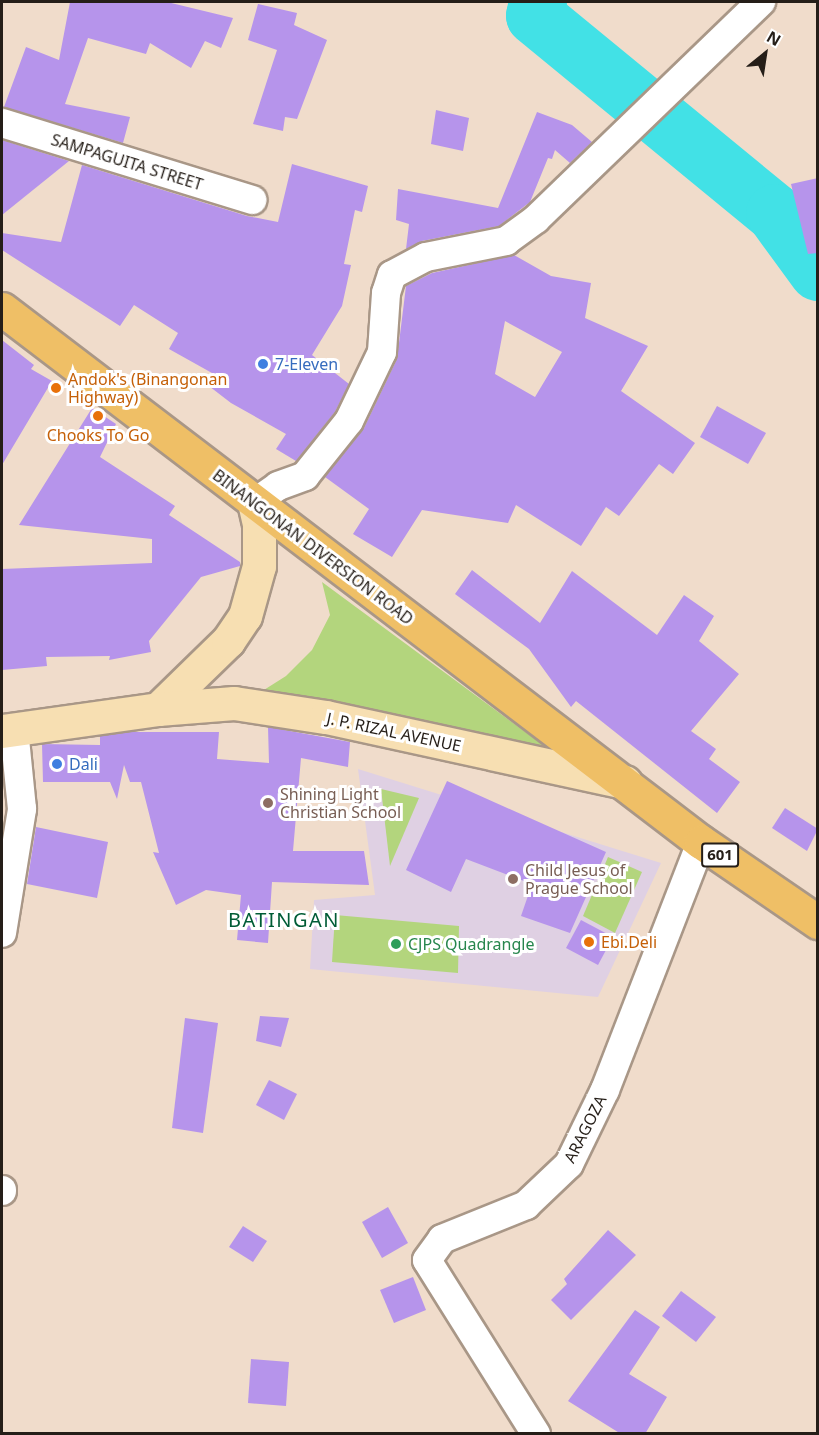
<!DOCTYPE html>
<style>
body{margin:0}
#map{position:relative;width:819px;height:1435px;overflow:hidden;background:#f0dccb;font-family:"Noto Sans",sans-serif}
div>[style]{position:absolute}
[style*='--x']{left:calc(var(--x)*1px);top:calc(var(--y)*1px);width:calc(var(--w)*1px);rotate:calc(var(--a)*1deg)}
.education>*{inset:0;background:#dfd0e3}
.green>*{inset:0;background:#b3d57d}
.river>*{height:58px;margin:-29px;padding:0 29px;transform-origin:29px;border-radius:29px;background:#42e1e6}
.building>*{inset:0;background:#b694eb}
.roads{filter:drop-shadow(2px 0 #a99787) drop-shadow(-2px 0 #a99787) drop-shadow(0 2px #a99787) drop-shadow(0 -2px #a99787)}
.minor>*{height:28px;margin:-14px;padding:0 14px;transform-origin:14px;border-radius:14px;background:#fff}
.secondary>*{height:33px;margin:-16.5px;padding:0 16.5px;transform-origin:16.5px;border-radius:16.5px;background:#f7dfb2}
.primary>*{height:33px;margin:-16.5px;padding:0 16.5px;transform-origin:16.5px;border-radius:16.5px;background:#efbf66}
.dots>*{width:16px;height:16px;translate:-50% -50%;box-sizing:border-box;border:3px solid #fff;border-radius:50%}
span{translate:-50% -50%;white-space:nowrap;text-align:center;line-height:1.15;-webkit-text-stroke:6px #fff;paint-order:stroke}
.shield-label span{padding:2px 4px;background:#fff;border:2px solid;border-radius:4px;-webkit-text-stroke-width:0}
.shield-label{font-size:15px;color:#251e18;font-weight:700}
.street-label{font-size:16px;color:#251e18}
.shop-label{font-size:16px;color:#366cbe}
.left{translate:0 -50%;text-align:left}
.food-label{font-size:16px;color:#c56008}
.education-label{font-size:16px;color:#785e54}
.leisure-label{font-size:16px;color:#27864d}
.quarter-label{font-size:20px;color:#005c36;letter-spacing:1.5px}
.frame{position:absolute;inset:0;border:3px solid #251e18;pointer-events:none}
.north{position:absolute;left:735px;top:24px;width:60px;height:60px;-webkit-text-stroke:4px #fff;paint-order:stroke;rotate:30deg;font-size:16px;font-weight:700;line-height:24px;text-align:center;color:#251e18}
.north::after{content:'';display:block;margin:auto;width:21px;height:27px;background:#251e18;clip-path:polygon(50% 0,100% 100%,50% 72%,0 100%)}
</style>
<div id="map">
<div class="education">
<div style="clip-path:polygon(358px 769px,661px 863px,598px 997px,310px 969px,314px 900px,375px 895px)"></div>
</div>
<div class="green">
<div style="clip-path:polygon(322px 582px,574px 768px,242px 704px,286px 676px,312px 650px,330px 615px)"></div>
<div style="clip-path:polygon(381px 789px,419px 798px,390px 866px)"></div>
<div style="clip-path:polygon(608px 857px,642px 872px,615px 933px,583px 916px)"></div>
<div style="clip-path:polygon(335px 915px,459px 926px,458px 973px,332px 962px)"></div>
</div>
<div class="river">
<div style="--x:538;--y:2;--w:14;--a:102"></div>
<div style="--x:535;--y:16;--w:310;--a:39.4"></div>
<div style="--x:775;--y:213;--w:73;--a:53.9"></div>
</div>
<div class="building">
<div style="clip-path:polygon(70px 2px,167px 2px,233px 18px,221px 48px,205px 41px,191px 68px,150px 43px,146px 54px,88px 38px,65px 104px,130px 117px,123px 143px,4px 107px,26px 47px,59px 60px)"></div>
<div style="clip-path:polygon(258px 4px,297px 13px,294px 25px,327px 40px,297px 119px,285px 117px,283px 131px,253px 124px,277px 50px,248px 40px)"></div>
<div style="clip-path:polygon(436px 110px,469px 118px,463px 151px,431px 144px)"></div>
<div style="clip-path:polygon(537px 112px,572px 125px,592px 142px,570px 163px,555px 150px,552px 159px,548px 158px,530px 202px,499px 226px,422px 241px,406px 249px,409px 224px,396px 220px,398px 189px,498px 208px)"></div>
<div style="clip-path:polygon(2px 140px,69px 161px,2px 215px)"></div>
<div style="clip-path:polygon(292px 164px,368px 186px,362px 212px,355px 210px,344px 264px,351px 265px,342px 306px,312px 355px,349px 384px,335px 412px,296px 461px,276px 449px,286px 434px,231px 403px,205px 383px,212px 373px,169px 349px,178px 333px,134px 305px,120px 326px,2px 250px,2px 233px,61px 242px,82px 165px,247px 216px,278px 222px)"></div>
<div style="clip-path:polygon(818px 178px,818px 253px,808px 254px,791px 184px)"></div>
<div style="clip-path:polygon(evenodd,514px 255px,551px 276px,591px 283px,585px 318px,648px 346px,621px 391px,695px 443px,673px 474px,659px 464px,619px 516px,606px 507px,581px 546px,516px 505px,508px 523px,422px 510px,392px 557px,353px 534px,369px 509px,325px 477px,364px 428px,397px 359px,406px 286px,432px 273px,514px 255px,505px 321px,562px 352px,535px 397px,495px 374px,505px 321px)"></div>
<div style="clip-path:polygon(2px 340px,34px 365px,31px 369px,52px 381px,2px 465px)"></div>
<div style="clip-path:polygon(717px 406px,766px 433px,748px 464px,700px 437px)"></div>
<div style="clip-path:polygon(92px 408px,116px 424px,100px 457px,175px 506px,169px 515px,240px 562px,240px 566px,201px 577px,149px 641px,151px 652px,109px 660px,110px 656px,46px 657px,47px 666px,2px 670px,2px 569px,152px 563px,152px 539px,19px 525px)"></div>
<div style="clip-path:polygon(472px 570px,540px 623px,572px 571px,657px 635px,684px 595px,714px 616px,699px 641px,739px 674px,691px 731px,716px 749px,709px 759px,740px 782px,717px 813px,576px 701px,571px 707px,529px 649px,455px 594px)"></div>
<div style="clip-path:polygon(268px 727px,350px 742px,348px 767px,301px 758px,293px 851px,364px 851px,369px 885px,272px 882px,268px 943px,237px 940px,241px 895px,206px 890px,176px 905px,153px 852px,159px 853px,141px 782px,130px 782px,124px 765px,117px 799px,110px 782px,43px 782px,42px 744px,100px 745px,100px 736px,130px 732px,219px 732px,217px 759px,269px 763px)"></div>
<div style="clip-path:polygon(447px 781px,606px 852px,570px 933px,521px 916px,532px 884px,466px 859px,451px 892px,406px 870px)"></div>
<div style="clip-path:polygon(785px 808px,818px 829px,807px 851px,772px 828px)"></div>
<div style="clip-path:polygon(36px 827px,108px 842px,97px 898px,27px 884px)"></div>
<div style="clip-path:polygon(581px 920px,613px 937px,598px 965px,566px 948px)"></div>
<div style="clip-path:polygon(260px 1016px,289px 1018px,281px 1047px,256px 1041px)"></div>
<div style="clip-path:polygon(185px 1018px,218px 1023px,203px 1133px,172px 1128px)"></div>
<div style="clip-path:polygon(269px 1080px,297px 1094px,284px 1120px,256px 1105px)"></div>
<div style="clip-path:polygon(388px 1207px,408px 1243px,382px 1258px,362px 1222px)"></div>
<div style="clip-path:polygon(243px 1226px,267px 1241px,253px 1262px,229px 1247px)"></div>
<div style="clip-path:polygon(608px 1230px,636px 1255px,571px 1320px,551px 1300px,567px 1284px,564px 1279px)"></div>
<div style="clip-path:polygon(413px 1277px,426px 1310px,394px 1323px,380px 1290px)"></div>
<div style="clip-path:polygon(681px 1291px,716px 1317px,696px 1342px,662px 1316px)"></div>
<div style="clip-path:polygon(635px 1310px,660px 1327px,629px 1374px,667px 1397px,645px 1434px,621px 1434px,568px 1401px)"></div>
<div style="clip-path:polygon(251px 1359px,289px 1362px,286px 1406px,248px 1403px)"></div>
</div>
<div class="roads">
<div class="minor">
<div style="--x:2;--y:123;--w:262;--a:17.1"></div>
<div style="--x:254;--y:503;--w:29;--a:-35"></div>
<div style="--x:278;--y:486;--w:29;--a:-20"></div>
<div style="--x:305;--y:476;--w:70;--a:-51.3"></div>
<div style="--x:349;--y:421;--w:76;--a:-64.4"></div>
<div style="--x:382;--y:352;--w:59;--a:-86.1"></div>
<div style="--x:386;--y:293;--w:19;--a:-72"></div>
<div style="--x:392;--y:275;--w:38;--a:-28"></div>
<div style="--x:426;--y:257;--w:82;--a:-11.3"></div>
<div style="--x:506;--y:241;--w:37;--a:-36"></div>
<div style="--x:536;--y:219;--w:313;--a:-44"></div>
<div style="--x:2;--y:933;--w:126;--a:-80.8"></div>
<div style="--x:22;--y:809;--w:80;--a:-95.7"></div>
<div style="--x:2;--y:1190;--w:1;--a:90"></div>
<div style="--x:536;--y:1434;--w:205;--a:-122.1"></div>
<div style="--x:427;--y:1260;--w:26;--a:-54"></div>
<div style="--x:442;--y:1239;--w:91;--a:-22"></div>
<div style="--x:526;--y:1205;--w:59;--a:-43.6"></div>
<div style="--x:569;--y:1164;--w:82;--a:-64.1"></div>
<div style="--x:605;--y:1090;--w:266;--a:-68.8"></div>
</div>
<div class="secondary">
<div style="--x:158;--y:709;--w:98;--a:-44.2"></div>
<div style="--x:228;--y:641;--w:30;--a:-56"></div>
<div style="--x:245;--y:616;--w:52;--a:-74.4"></div>
<div style="--x:259;--y:566;--w:42;--a:-90"></div>
<div style="--x:259;--y:524;--w:22;--a:-103"></div>
<div style="--x:2;--y:731;--w:158;--a:-8"></div>
<div style="--x:158;--y:709;--w:76;--a:-4.5"></div>
<div style="--x:234;--y:703;--w:93;--a:8.7"></div>
<div style="--x:326;--y:717;--w:306;--a:12.3"></div>
</div>
<div class="primary">
<div style="--x:2;--y:309;--w:879;--a:37.33"></div>
<div style="--x:701;--y:842;--w:142;--a:34.4"></div>
</div>
</div>
<div class="dots">
<div style="left:263px;top:364px;background:#3f7fe0"></div>
<div style="left:56px;top:388px;background:#e8710a"></div>
<div style="left:98px;top:416px;background:#e8710a"></div>
<div style="left:57px;top:764px;background:#3f7fe0"></div>
<div style="left:268px;top:803px;background:#8d6e63"></div>
<div style="left:513px;top:879px;background:#8d6e63"></div>
<div style="left:589px;top:942px;background:#e8710a"></div>
<div style="left:396px;top:944px;background:#2e9e5b"></div>
</div>
<div class="shield-label">
<span style="left:720px;top:855px">601</span>
</div>
<div class="street-label">
<span style="left:127px;top:162px;rotate:17deg">SAMPAGUITA STREET</span>
<span style="left:313px;top:547px;rotate:37deg">BINANGONAN DIVERSION ROAD</span>
<span style="left:394px;top:732px;rotate:12deg">J. P. RIZAL AVENUE</span>
<span style="left:585px;top:1129px;rotate:-63deg">ARAGOZA</span>
</div>
<div class="shop-label">
<span class="left" style="left:275px;top:364px">7-Eleven</span>
<span class="left" style="left:69px;top:764px">Dali</span>
</div>
<div class="food-label">
<span class="left" style="left:68px;top:388px">Andok's (Binangonan<br>Highway)</span>
<span style="left:98px;top:435px">Chooks To Go</span>
<span class="left" style="left:601px;top:942px">Ebi.Deli</span>
</div>
<div class="education-label">
<span class="left" style="left:280px;top:803px">Shining Light<br>Christian School</span>
<span class="left" style="left:525px;top:879px">Child Jesus of<br>Prague School</span>
</div>
<div class="leisure-label">
<span class="left" style="left:408px;top:944px">CJPS Quadrangle</span>
</div>
<div class="quarter-label">
<span style="left:284px;top:919px">BATINGAN</span>
</div>
<div class="frame"></div>
<div class="north">N</div>
</div>
